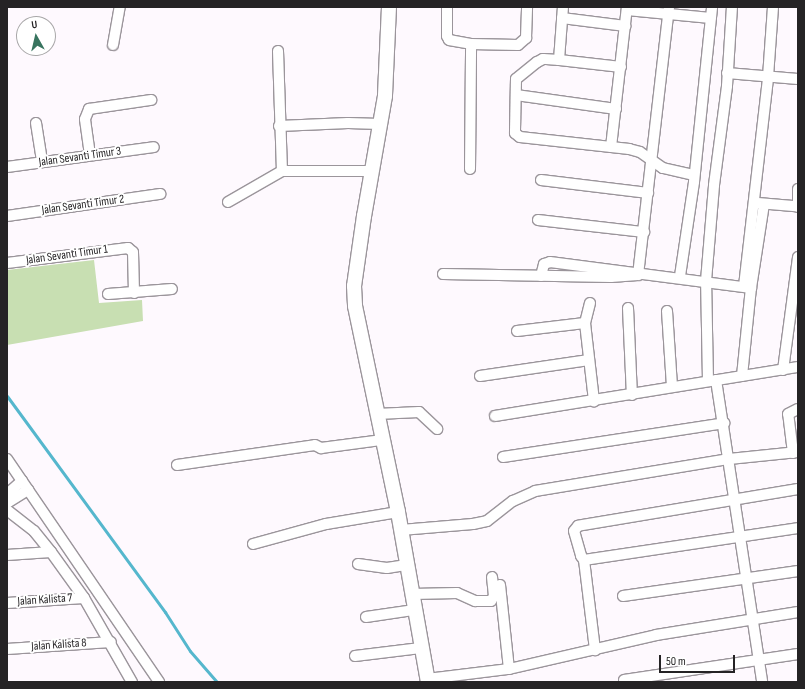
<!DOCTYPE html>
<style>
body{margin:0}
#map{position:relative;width:805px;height:689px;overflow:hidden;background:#fef9fe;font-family:"Sofia Sans Condensed",sans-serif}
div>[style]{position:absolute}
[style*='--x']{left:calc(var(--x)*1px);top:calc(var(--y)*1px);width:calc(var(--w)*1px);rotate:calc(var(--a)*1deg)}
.green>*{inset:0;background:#c8dfb2}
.stream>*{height:3px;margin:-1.5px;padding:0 1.5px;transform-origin:1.5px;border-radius:1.5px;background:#55b7cd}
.roads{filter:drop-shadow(1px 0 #9b959b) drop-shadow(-1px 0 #9b959b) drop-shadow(0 1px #9b959b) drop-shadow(0 -1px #9b959b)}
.street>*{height:10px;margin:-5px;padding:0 5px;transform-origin:5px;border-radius:5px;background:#fff}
.secondary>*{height:14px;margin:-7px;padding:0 7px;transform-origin:7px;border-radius:7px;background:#fff}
span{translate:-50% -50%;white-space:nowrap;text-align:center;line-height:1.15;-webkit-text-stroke:4px #fff;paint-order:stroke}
.street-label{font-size:12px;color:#252325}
.frame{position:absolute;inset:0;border:8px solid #252325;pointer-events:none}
.north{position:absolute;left:16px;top:16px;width:40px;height:40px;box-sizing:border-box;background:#fff;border:1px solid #a8a7a8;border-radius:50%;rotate:352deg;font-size:11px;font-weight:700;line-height:16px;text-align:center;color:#252325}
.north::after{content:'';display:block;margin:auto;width:14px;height:18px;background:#38745f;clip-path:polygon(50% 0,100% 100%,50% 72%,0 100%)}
.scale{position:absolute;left:659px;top:655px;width:76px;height:18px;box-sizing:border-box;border:2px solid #252325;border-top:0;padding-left:5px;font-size:12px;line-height:14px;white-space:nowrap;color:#252325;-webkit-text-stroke:3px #fff;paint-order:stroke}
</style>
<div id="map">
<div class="green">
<div style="clip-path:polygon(94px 260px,99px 303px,142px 300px,143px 321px,7px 345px,7px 270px)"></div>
</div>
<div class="stream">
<div style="--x:7;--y:396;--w:268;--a:53.8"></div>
<div style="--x:165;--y:612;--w:46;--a:57.3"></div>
<div style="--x:190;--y:651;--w:41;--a:48.9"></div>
</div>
<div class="roads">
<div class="street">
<div style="--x:447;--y:7;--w:29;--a:90"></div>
<div style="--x:447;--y:36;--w:4;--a:63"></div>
<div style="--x:449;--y:40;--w:22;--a:10"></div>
<div style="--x:471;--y:44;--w:47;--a:1.2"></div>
<div style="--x:518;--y:45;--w:11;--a:-41"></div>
<div style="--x:526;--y:38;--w:31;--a:-88"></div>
<div style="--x:627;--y:10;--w:84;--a:5.4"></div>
<div style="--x:562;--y:18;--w:64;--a:7.2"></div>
<div style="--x:113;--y:45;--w:39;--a:-80"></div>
<div style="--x:278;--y:51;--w:120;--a:88.1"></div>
<div style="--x:559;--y:60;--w:53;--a:-85.7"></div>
<div style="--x:621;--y:67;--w:62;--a:-173.6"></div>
<div style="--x:559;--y:60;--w:16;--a:-176"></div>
<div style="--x:543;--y:59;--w:7;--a:153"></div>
<div style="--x:537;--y:62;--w:27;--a:141"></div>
<div style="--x:516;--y:79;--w:54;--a:91.1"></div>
<div style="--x:515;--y:133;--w:6;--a:39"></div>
<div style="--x:520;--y:137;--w:110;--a:6.3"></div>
<div style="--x:629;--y:149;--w:11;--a:15"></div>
<div style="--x:640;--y:152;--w:28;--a:35"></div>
<div style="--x:663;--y:168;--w:32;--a:13"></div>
<div style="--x:727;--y:73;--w:71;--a:4.8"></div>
<div style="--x:516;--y:95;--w:101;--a:8"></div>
<div style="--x:36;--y:123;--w:39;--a:81"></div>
<div style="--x:279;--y:126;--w:69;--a:-2.5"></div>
<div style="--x:348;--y:123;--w:32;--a:2"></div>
<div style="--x:611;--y:147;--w:141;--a:-83.5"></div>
<div style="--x:90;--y:155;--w:36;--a:-98"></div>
<div style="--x:85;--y:119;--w:11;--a:-68"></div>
<div style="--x:89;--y:109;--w:63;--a:-8.3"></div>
<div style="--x:7;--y:167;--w:148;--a:-7.7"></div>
<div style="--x:470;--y:169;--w:125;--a:-89.5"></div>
<div style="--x:541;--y:180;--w:108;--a:6.9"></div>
<div style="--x:798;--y:189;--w:18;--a:90"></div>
<div style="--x:228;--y:202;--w:62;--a:-29.9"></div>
<div style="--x:282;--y:171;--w:91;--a:0"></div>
<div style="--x:758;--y:203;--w:38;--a:5"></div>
<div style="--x:7;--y:216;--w:155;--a:-8.2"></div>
<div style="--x:538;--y:220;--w:107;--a:6.5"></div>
<div style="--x:7;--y:263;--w:122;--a:-7.1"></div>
<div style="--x:128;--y:248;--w:6;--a:39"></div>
<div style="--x:133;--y:252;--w:41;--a:88.6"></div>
<div style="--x:443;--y:274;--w:168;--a:1"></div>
<div style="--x:611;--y:277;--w:27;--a:-4"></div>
<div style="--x:638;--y:275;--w:270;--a:-83.4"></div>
<div style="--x:541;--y:276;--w:12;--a:-76"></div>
<div style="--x:544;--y:264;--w:6;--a:-18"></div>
<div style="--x:550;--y:262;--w:203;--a:7.4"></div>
<div style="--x:680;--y:276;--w:95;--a:-81.5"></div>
<div style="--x:694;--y:182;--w:176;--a:-84.1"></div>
<div style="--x:744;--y:286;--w:210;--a:-83.4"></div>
<div style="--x:768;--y:77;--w:70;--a:-85.9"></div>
<div style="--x:108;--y:294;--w:64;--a:-4.5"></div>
<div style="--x:590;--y:303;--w:21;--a:104"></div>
<div style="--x:585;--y:323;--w:79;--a:83.4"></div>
<div style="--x:628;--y:308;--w:87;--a:87.4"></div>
<div style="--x:667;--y:311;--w:76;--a:86.2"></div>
<div style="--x:517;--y:331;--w:68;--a:-6.7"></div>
<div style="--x:783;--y:370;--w:114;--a:-82.4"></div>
<div style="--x:480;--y:376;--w:110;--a:-8.4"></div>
<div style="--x:742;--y:376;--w:88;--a:-84.2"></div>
<div style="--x:751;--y:288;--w:85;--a:-81.2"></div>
<div style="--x:716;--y:380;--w:305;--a:81.3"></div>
<div style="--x:708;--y:381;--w:100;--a:-91.1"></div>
<div style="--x:706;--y:281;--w:96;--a:-85.2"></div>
<div style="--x:714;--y:185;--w:100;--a:-82.5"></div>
<div style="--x:727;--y:86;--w:79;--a:-86.4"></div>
<div style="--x:377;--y:414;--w:42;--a:-2.7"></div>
<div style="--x:419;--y:412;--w:25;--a:43"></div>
<div style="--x:495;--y:416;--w:307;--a:-9.2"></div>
<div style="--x:793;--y:453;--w:39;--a:-97"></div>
<div style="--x:788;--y:414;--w:11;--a:-27"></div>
<div style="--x:503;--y:457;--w:224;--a:-8.7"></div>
<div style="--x:7;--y:459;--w:270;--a:55.7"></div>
<div style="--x:177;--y:465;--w:139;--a:-8.2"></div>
<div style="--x:315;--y:445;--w:7;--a:27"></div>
<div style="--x:321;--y:448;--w:62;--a:-7.5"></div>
<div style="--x:798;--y:489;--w:223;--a:170.5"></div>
<div style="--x:578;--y:526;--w:6;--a:129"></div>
<div style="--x:574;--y:531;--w:26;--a:74"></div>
<div style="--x:581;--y:556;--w:5;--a:53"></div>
<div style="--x:584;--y:560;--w:216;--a:-8.5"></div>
<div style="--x:7;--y:494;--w:20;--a:-41"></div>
<div style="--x:7;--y:503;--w:25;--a:-32"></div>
<div style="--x:7;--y:510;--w:34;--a:38"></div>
<div style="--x:34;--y:531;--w:27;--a:51"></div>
<div style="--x:51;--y:552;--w:57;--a:54.3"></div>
<div style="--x:84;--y:598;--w:97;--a:60.3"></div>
<div style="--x:401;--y:530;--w:72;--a:-4.8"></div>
<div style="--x:473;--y:524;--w:14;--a:-12"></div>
<div style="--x:487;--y:521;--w:33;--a:-38"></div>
<div style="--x:513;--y:501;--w:24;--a:-24"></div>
<div style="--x:535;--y:491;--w:197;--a:-9.4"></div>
<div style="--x:729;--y:459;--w:69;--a:-5.8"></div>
<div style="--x:253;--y:544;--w:76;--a:-15.3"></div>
<div style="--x:326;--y:524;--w:73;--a:-9.5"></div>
<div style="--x:7;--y:555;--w:44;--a:-3.9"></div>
<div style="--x:584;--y:560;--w:91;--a:83"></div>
<div style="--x:358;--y:564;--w:29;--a:8"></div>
<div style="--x:387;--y:568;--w:20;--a:-9"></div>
<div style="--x:500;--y:585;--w:84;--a:83.9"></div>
<div style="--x:412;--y:594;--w:45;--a:-1.3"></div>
<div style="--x:457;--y:593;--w:20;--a:24"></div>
<div style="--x:475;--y:601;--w:16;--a:0"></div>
<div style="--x:491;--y:601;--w:6;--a:-59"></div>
<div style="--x:494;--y:596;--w:19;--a:-96"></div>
<div style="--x:623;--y:596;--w:177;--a:-8.1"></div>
<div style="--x:7;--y:603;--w:77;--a:-3.7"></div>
<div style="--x:366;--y:617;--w:49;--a:-8.3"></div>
<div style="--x:7;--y:649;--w:104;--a:-3.9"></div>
<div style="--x:355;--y:656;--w:66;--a:-6.9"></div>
<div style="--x:427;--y:679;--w:83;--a:-7"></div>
<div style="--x:509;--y:669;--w:151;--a:-13"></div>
<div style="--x:656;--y:635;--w:144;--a:-9.2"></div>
<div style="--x:624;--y:680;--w:176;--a:-8.5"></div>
</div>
<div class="secondary">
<div style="--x:389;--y:7;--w:89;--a:92.6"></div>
<div style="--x:385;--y:96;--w:122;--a:99.9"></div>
<div style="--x:364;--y:216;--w:71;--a:98.1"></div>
<div style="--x:354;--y:286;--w:20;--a:87"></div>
<div style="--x:355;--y:306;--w:210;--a:78.2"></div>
<div style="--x:398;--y:512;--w:173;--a:80"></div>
</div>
</div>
<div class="street-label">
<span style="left:80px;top:157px;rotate:-8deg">Jalan Sevanti Timur 3</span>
<span style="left:83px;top:205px;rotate:-8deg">Jalan Sevanti Timur 2</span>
<span style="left:67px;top:255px;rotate:-8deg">Jalan Sevanti Timur 1</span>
<span style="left:45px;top:600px;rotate:-4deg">Jalan Kalista 7</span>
<span style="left:59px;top:645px;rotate:-4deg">Jalan Kalista 8</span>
</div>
<div class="frame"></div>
<div class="north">U</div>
<div class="scale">50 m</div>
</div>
